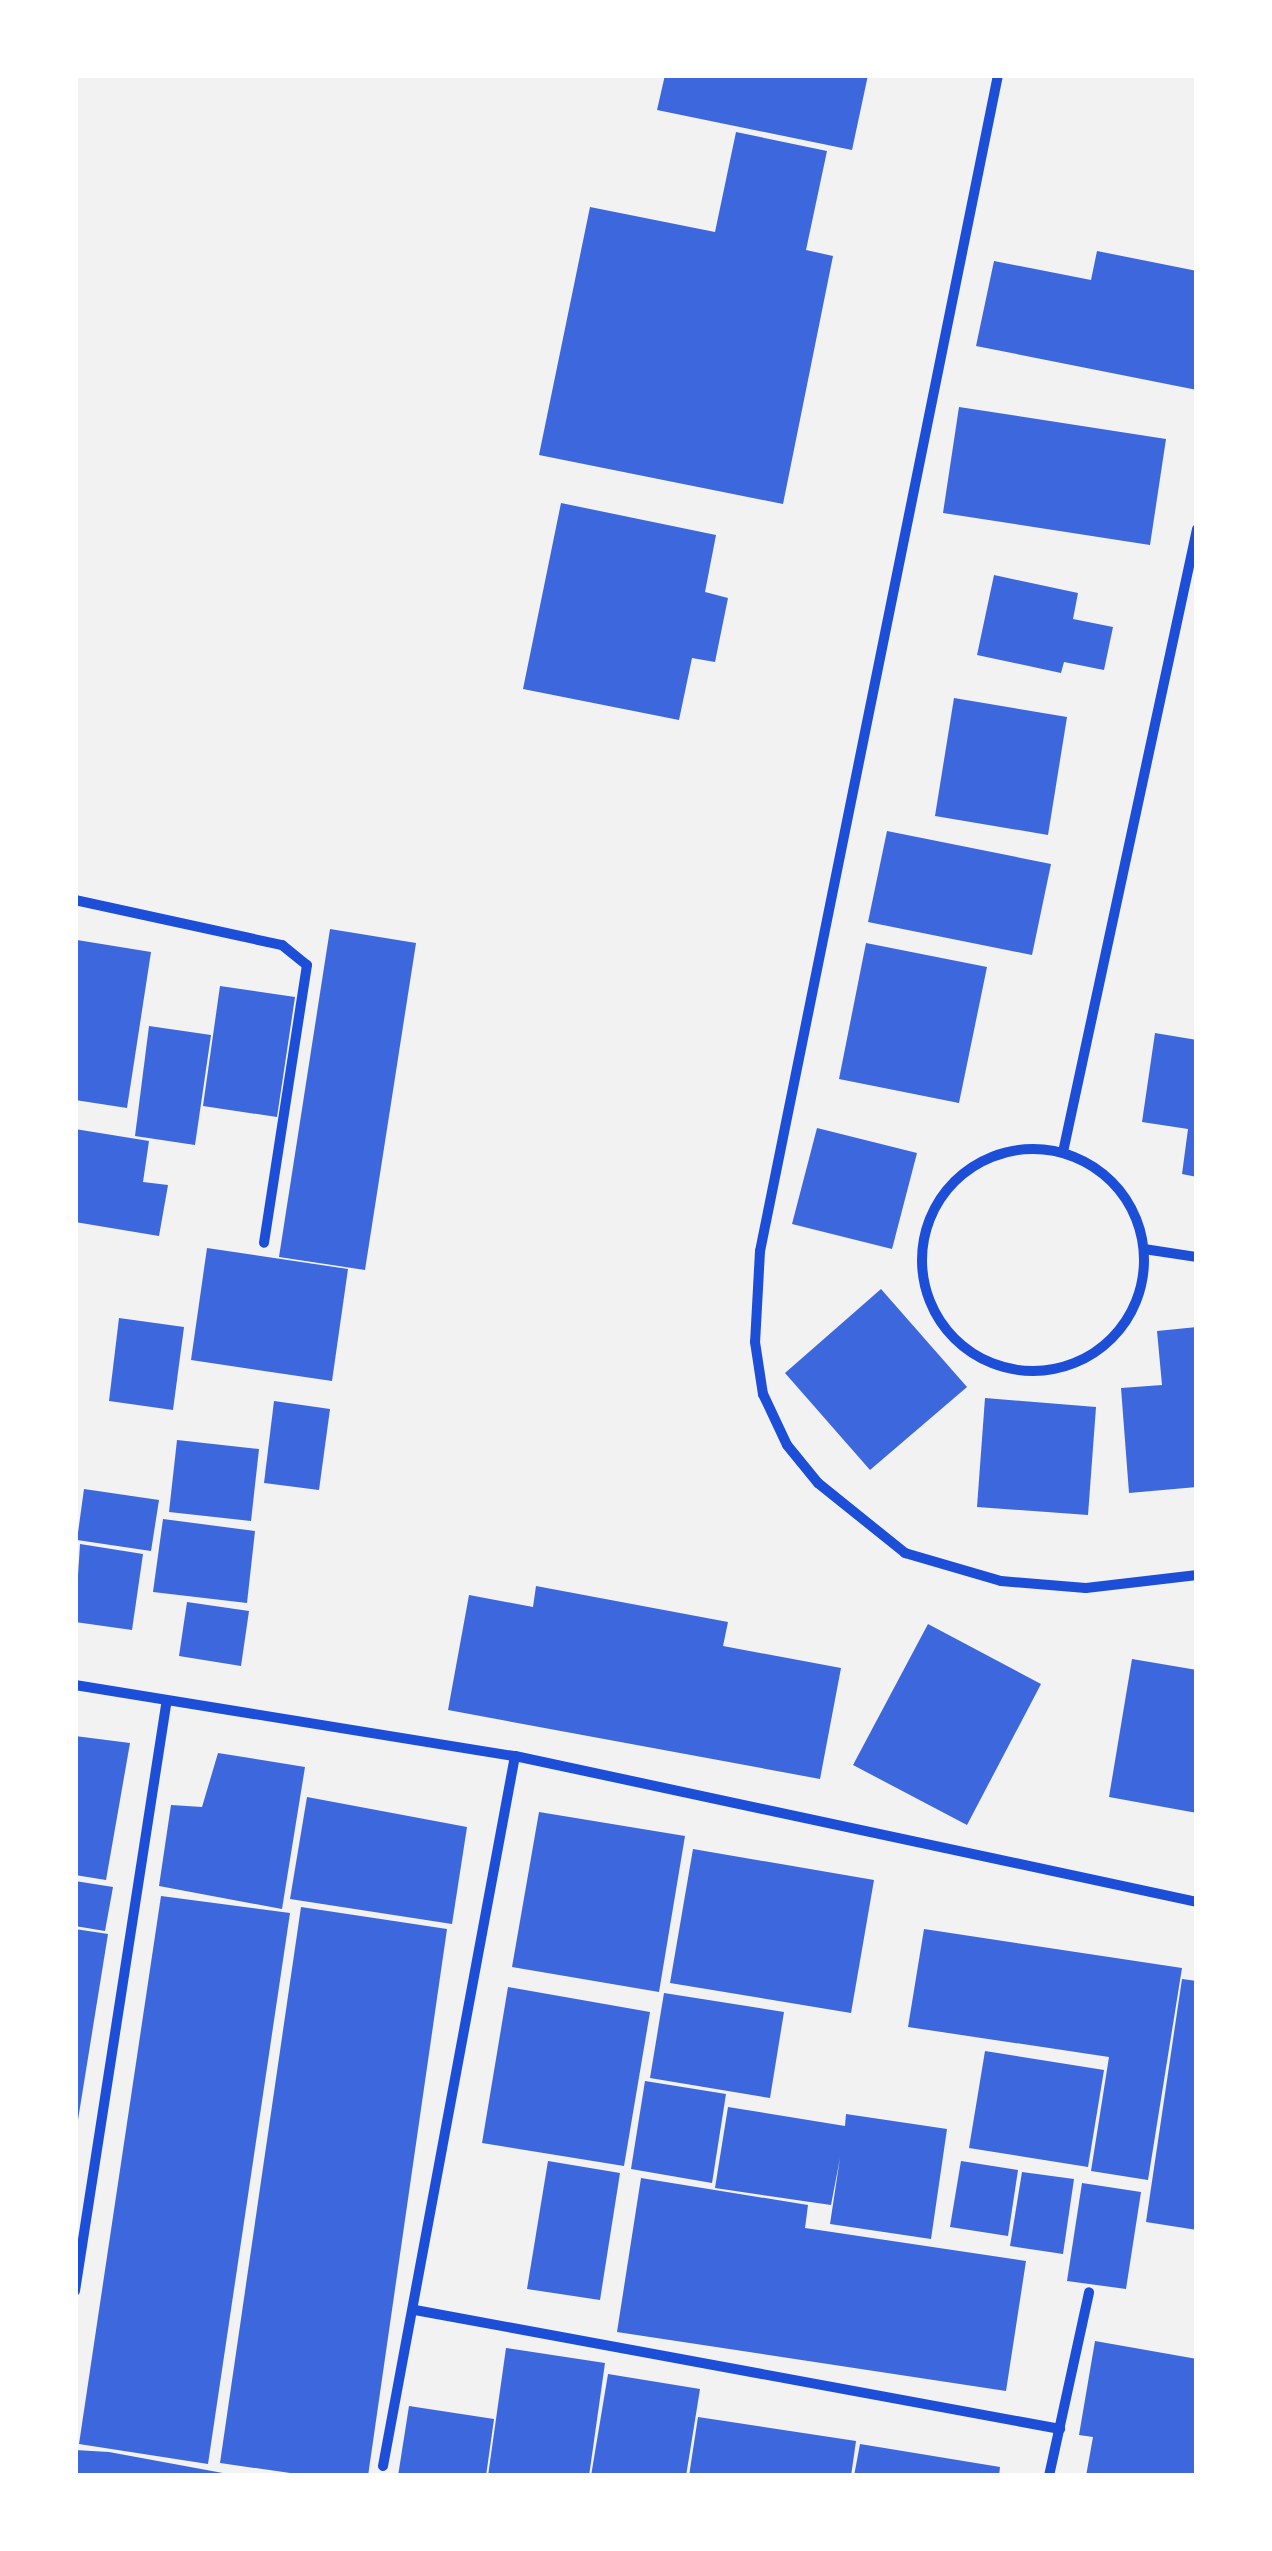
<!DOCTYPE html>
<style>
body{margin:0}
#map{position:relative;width:1272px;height:2551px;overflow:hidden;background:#f2f2f2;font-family:Merriweather,serif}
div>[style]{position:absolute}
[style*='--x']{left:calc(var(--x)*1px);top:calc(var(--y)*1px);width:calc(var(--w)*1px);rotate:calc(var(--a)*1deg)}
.building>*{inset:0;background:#3d67dc}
.minor>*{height:10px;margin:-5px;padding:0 5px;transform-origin:5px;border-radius:5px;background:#1d4ed8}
.minor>.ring{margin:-5px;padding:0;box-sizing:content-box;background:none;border:10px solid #1d4ed8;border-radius:50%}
span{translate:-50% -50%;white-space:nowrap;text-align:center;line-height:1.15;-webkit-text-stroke:10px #fff;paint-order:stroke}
.frame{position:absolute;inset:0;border:78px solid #fff;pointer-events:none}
</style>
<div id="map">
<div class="building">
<div style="clip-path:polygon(665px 75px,868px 75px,852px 150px,657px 110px)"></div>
<div style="clip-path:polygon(736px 132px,827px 151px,806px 250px,833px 256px,783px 504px,539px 455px,590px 207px,715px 232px)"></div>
<div style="clip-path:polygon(1097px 251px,1197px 271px,1197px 390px,976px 346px,994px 261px,1091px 280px)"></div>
<div style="clip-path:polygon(959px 407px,1166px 439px,1150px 545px,943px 513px)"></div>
<div style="clip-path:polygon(561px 503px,716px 535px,705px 592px,728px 598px,715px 662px,692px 658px,679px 720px,523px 689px)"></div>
<div style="clip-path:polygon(994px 575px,1078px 593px,1073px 619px,1113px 627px,1104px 670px,1064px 662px,1061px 673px,977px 655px)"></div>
<div style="clip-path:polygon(954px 698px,1067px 717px,1048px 835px,935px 816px)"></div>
<div style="clip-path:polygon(887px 831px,1051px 864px,1032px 955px,868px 922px)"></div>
<div style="clip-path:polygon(330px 929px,416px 943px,365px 1270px,279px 1257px)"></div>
<div style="clip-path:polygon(77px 940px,151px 952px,127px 1108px,75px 1100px)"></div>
<div style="clip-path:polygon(866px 943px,987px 967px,959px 1103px,839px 1079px)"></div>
<div style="clip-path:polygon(220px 986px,295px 997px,277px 1117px,203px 1106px)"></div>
<div style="clip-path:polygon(149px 1026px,211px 1035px,195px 1145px,135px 1136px)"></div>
<div style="clip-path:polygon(1155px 1033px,1197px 1040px,1197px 1177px,1182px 1174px,1188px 1129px,1142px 1122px)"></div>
<div style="clip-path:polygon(817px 1128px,917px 1153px,892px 1249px,792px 1224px)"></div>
<div style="clip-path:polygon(75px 1129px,149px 1141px,143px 1182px,168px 1185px,159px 1236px,75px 1222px)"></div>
<div style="clip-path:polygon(207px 1248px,348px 1269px,332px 1381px,191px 1360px)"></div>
<div style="clip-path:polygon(881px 1289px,967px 1387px,870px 1470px,785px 1373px)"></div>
<div style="clip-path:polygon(119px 1318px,184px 1327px,173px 1410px,109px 1401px)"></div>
<div style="clip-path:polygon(1197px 1327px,1197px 1487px,1129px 1493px,1121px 1388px,1162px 1385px,1157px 1331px)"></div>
<div style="clip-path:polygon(985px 1398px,1096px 1407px,1088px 1515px,977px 1507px)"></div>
<div style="clip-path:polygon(274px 1401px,330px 1409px,319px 1490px,264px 1483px)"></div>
<div style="clip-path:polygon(177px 1440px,259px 1449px,251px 1521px,169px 1512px)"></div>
<div style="clip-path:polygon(84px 1489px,159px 1500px,151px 1551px,77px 1540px)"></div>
<div style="clip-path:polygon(163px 1519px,255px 1531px,247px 1603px,153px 1592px)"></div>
<div style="clip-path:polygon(80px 1544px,143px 1554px,132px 1630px,75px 1622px)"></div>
<div style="clip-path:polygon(536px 1586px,728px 1622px,723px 1646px,841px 1668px,820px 1779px,448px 1710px,469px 1595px,533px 1607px)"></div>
<div style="clip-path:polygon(187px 1602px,249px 1611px,241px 1666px,179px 1656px)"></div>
<div style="clip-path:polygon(928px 1624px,1041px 1684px,967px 1825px,853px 1765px)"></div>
<div style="clip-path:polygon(1132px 1659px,1197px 1670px,1197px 1813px,1109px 1797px)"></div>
<div style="clip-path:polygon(75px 1736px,130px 1743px,106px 1880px,75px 1875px)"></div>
<div style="clip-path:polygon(218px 1753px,305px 1767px,282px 1909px,159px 1886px,171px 1805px,202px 1807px)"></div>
<div style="clip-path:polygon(307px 1797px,467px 1827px,452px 1924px,290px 1899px)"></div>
<div style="clip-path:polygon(539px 1812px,685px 1836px,659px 1992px,512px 1967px)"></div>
<div style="clip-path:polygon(693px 1849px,874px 1880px,851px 2013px,670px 1983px)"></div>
<div style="clip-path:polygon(75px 1881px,113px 1887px,105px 1931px,75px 1926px)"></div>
<div style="clip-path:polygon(161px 1896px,290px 1913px,208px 2464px,79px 2444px)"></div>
<div style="clip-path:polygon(301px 1907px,447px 1929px,368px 2476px,311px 2476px,220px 2463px)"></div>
<div style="clip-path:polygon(75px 1929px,108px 1934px,77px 2126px,75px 2126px)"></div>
<div style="clip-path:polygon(924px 1929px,1182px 1968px,1148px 2180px,1091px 2171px,1109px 2057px,908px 2027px)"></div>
<div style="clip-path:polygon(1182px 1979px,1197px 1981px,1197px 2230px,1146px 2222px)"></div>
<div style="clip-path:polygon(508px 1987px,650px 2012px,624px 2166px,482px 2143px)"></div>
<div style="clip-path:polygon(664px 1993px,784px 2012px,770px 2098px,650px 2078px)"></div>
<div style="clip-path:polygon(985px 2051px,1104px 2070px,1088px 2167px,969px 2148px)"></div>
<div style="clip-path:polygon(645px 2081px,726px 2094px,712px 2183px,631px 2169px)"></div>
<div style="clip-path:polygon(728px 2107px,845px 2126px,846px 2114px,947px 2129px,931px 2239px,830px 2224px,840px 2158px,831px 2205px,715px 2188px)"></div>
<div style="clip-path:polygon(548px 2161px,620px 2173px,600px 2300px,527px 2289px)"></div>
<div style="clip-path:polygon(961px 2161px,1018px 2170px,1008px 2236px,950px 2227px)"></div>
<div style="clip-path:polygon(1022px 2172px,1074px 2179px,1063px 2254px,1010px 2246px)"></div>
<div style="clip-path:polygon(641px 2178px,808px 2205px,805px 2228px,1026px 2261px,1006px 2391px,617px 2332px)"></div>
<div style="clip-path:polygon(1082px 2183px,1141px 2192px,1126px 2289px,1067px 2281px)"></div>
<div style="clip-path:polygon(1095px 2341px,1197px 2359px,1197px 2476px,1086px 2476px,1093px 2437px,1079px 2435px)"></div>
<div style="clip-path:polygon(506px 2348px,605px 2363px,589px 2476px,488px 2476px)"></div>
<div style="clip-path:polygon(608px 2374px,700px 2389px,686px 2476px,591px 2476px)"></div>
<div style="clip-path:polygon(409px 2406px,494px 2419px,486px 2476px,398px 2476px)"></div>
<div style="clip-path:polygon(698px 2417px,856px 2441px,851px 2476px,689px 2476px)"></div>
<div style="clip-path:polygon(860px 2444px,1000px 2467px,999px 2476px,854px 2476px)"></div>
<div style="clip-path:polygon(75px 2450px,109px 2452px,239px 2476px,75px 2476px)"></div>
</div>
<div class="minor">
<div style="--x:998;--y:75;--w:1200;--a:101.44"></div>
<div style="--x:760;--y:1251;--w:91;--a:93.1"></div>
<div style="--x:755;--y:1342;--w:53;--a:81.3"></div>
<div style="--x:763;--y:1394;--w:56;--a:64.8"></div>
<div style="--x:787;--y:1445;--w:49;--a:50.8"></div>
<div style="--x:818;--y:1483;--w:112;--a:38.8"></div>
<div style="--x:905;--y:1553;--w:100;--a:16.3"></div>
<div style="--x:1001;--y:1581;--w:85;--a:4.7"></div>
<div style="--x:1086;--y:1588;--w:112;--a:-6.7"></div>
<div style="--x:75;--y:900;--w:212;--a:12.3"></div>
<div style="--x:282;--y:945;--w:32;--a:39"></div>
<div style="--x:307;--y:965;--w:281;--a:98.8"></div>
<div class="ring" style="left:922px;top:1149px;width:212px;height:212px"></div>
<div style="--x:1063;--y:1152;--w:637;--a:-77.86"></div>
<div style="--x:1144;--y:1249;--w:54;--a:8.6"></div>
<div style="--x:75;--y:1685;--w:446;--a:9.2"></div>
<div style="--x:515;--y:1756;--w:697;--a:12.08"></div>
<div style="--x:75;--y:2291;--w:593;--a:-81.17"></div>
<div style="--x:415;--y:2310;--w:656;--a:10.45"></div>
<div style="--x:383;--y:2466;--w:722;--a:-79.47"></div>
<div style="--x:1049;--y:2476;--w:188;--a:-77.7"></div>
</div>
<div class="frame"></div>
</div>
